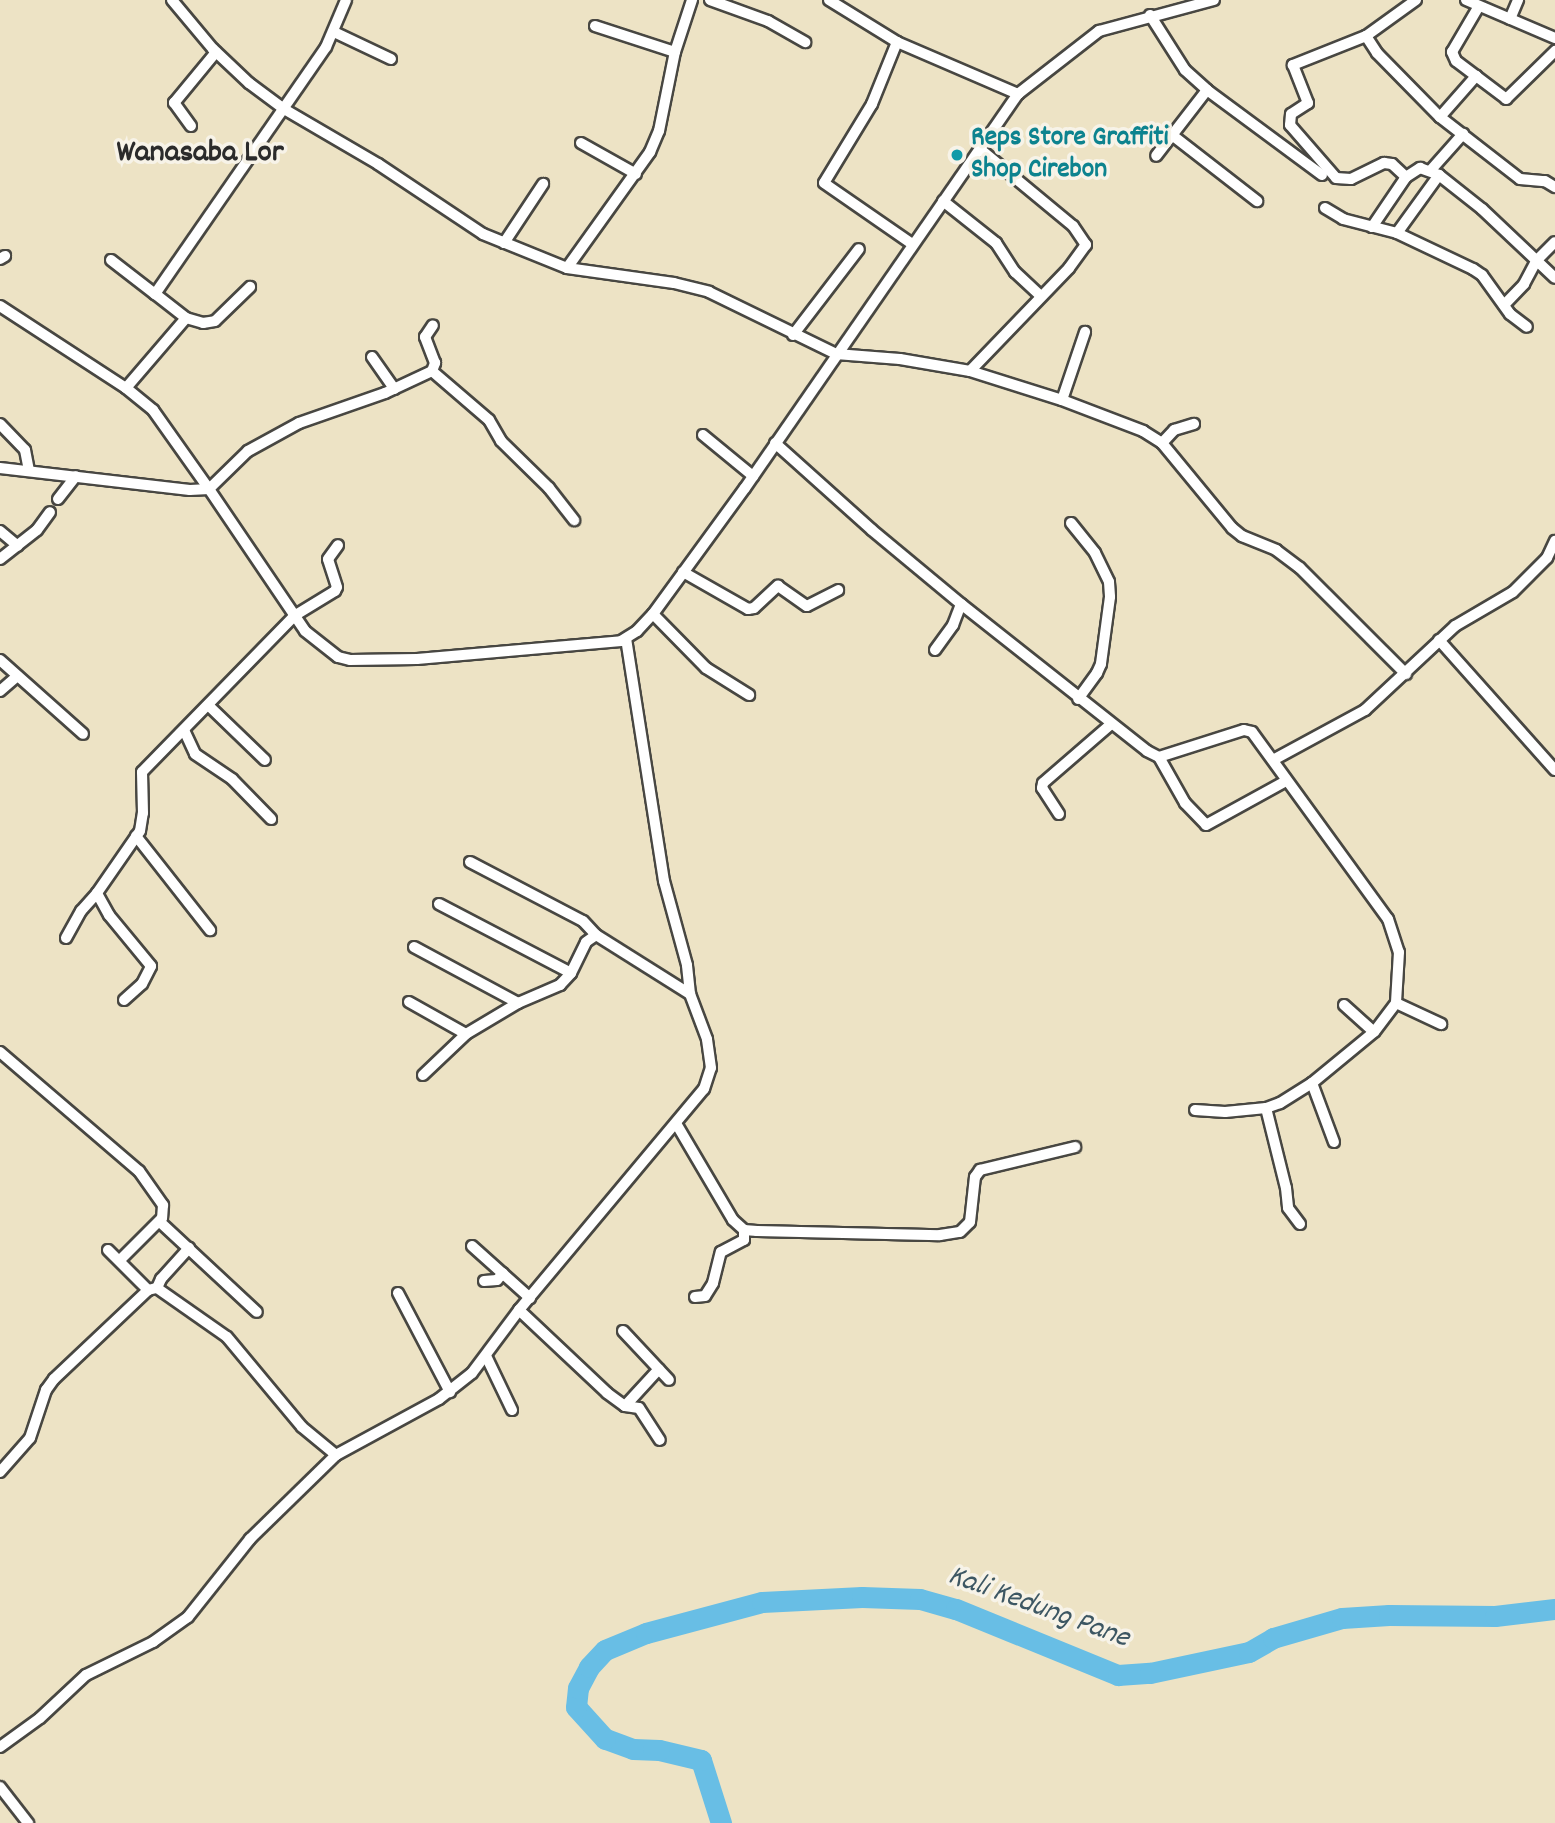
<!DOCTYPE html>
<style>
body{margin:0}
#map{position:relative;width:1555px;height:1823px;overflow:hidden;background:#ede3c5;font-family:Dekko,sans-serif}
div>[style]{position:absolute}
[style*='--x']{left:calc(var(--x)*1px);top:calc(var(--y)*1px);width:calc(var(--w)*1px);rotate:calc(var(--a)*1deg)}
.river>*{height:21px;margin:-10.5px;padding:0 10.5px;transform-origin:10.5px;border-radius:10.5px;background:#68bee5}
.roads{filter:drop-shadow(2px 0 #484742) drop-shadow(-2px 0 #484742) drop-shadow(0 2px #484742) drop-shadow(0 -2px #484742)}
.street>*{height:10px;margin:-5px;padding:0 5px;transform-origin:5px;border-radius:5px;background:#fff}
.dots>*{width:19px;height:19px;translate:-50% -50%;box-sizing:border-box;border:4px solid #f7f3e8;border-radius:50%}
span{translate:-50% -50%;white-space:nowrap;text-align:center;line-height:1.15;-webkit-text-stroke:7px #f7f3e8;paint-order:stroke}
.culture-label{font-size:28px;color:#0d838f;font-weight:700}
.left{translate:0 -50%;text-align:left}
.water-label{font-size:30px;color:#3d5763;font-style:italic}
.quarter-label{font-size:32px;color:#2b2b2b;font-weight:700}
</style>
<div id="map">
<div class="river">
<div style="--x:721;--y:1823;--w:66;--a:-107.6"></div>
<div style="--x:701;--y:1760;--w:43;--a:-166.6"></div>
<div style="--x:659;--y:1750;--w:26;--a:-178"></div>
<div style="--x:633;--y:1749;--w:30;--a:-160"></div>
<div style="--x:605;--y:1739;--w:43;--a:-132.2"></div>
<div style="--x:576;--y:1707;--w:19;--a:-84"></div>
<div style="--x:578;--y:1688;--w:24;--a:-62"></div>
<div style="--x:589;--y:1667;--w:23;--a:-47"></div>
<div style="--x:605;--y:1650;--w:44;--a:-22.5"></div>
<div style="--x:646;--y:1633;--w:120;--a:-15"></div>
<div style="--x:762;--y:1602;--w:100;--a:-2.9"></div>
<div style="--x:862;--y:1597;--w:58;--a:2"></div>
<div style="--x:920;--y:1599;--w:37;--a:16"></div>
<div style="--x:956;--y:1609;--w:175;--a:22.2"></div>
<div style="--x:1118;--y:1675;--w:32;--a:-4"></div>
<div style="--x:1150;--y:1673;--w:101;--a:-12"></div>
<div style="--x:1249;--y:1652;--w:28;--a:-30"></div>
<div style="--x:1273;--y:1638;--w:72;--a:-16.2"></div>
<div style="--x:1342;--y:1618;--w:47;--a:-3.7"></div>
<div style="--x:1389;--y:1615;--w:106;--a:0.5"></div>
<div style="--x:1495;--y:1616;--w:60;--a:-6.7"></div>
</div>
<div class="roads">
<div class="street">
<div style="--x:172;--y:0;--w:64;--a:50.1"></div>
<div style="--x:213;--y:49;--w:50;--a:43.4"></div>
<div style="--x:249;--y:83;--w:44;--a:36.6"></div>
<div style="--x:284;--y:109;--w:109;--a:30.3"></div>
<div style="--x:378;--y:164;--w:126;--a:33.7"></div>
<div style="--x:483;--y:234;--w:91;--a:22"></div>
<div style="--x:567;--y:268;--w:108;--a:8"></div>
<div style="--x:674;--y:283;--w:36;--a:14"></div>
<div style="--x:709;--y:292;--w:141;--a:26"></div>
<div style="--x:836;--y:354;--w:64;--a:4.5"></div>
<div style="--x:900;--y:359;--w:71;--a:9.7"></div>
<div style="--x:970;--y:371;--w:96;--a:17.5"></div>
<div style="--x:1062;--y:400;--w:87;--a:20.9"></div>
<div style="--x:1143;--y:431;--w:22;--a:32"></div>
<div style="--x:1162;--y:443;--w:110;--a:50.5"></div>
<div style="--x:1232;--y:528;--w:13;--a:39"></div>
<div style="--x:1242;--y:536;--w:37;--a:22"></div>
<div style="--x:1276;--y:550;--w:30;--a:37"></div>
<div style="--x:1300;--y:568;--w:150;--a:45"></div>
<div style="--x:710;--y:0;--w:62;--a:19.9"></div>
<div style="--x:768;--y:21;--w:43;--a:29.6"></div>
<div style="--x:829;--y:0;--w:80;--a:31.7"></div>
<div style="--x:897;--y:42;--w:132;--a:23.3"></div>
<div style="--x:1416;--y:0;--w:62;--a:144.2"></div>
<div style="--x:1366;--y:36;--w:79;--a:158.3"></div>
<div style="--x:1293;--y:65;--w:41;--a:68.5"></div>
<div style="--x:1308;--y:103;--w:20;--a:147"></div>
<div style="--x:1291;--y:114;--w:11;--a:95"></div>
<div style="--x:1290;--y:125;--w:70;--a:49"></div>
<div style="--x:1336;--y:178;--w:15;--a:4"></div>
<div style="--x:1351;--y:179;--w:37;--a:-26"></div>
<div style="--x:1384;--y:163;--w:8;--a:7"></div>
<div style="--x:1392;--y:164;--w:19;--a:43"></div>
<div style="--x:1406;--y:177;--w:17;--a:-33"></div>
<div style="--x:1420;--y:168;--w:20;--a:20"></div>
<div style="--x:1439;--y:175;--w:55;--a:38.3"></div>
<div style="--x:1482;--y:209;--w:100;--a:43.4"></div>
<div style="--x:1466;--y:0;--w:97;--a:23.1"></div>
<div style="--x:1150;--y:15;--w:65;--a:57.5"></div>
<div style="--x:1185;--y:70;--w:30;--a:42"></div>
<div style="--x:1207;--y:90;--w:83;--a:127.7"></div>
<div style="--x:1510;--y:19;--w:21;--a:-67"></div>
<div style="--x:595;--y:26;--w:84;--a:18"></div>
<div style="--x:334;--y:32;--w:63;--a:25.3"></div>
<div style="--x:1366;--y:36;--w:20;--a:57"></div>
<div style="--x:1377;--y:53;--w:90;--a:45.5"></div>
<div style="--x:1440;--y:117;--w:101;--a:37.8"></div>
<div style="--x:1520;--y:179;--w:25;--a:5"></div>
<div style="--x:1545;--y:181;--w:12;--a:31"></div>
<div style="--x:897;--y:42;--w:67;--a:112"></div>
<div style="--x:872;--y:104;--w:92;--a:121.3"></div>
<div style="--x:824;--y:183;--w:107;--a:34.7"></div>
<div style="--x:1476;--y:76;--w:38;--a:37"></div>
<div style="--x:1506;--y:99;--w:69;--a:-44.4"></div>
<div style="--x:1207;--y:90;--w:143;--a:36.5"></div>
<div style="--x:1440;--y:117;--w:55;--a:-48.7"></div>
<div style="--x:1476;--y:76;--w:25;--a:-143"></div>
<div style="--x:1456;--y:61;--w:10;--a:-114"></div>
<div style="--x:1452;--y:52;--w:53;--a:-59.6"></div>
<div style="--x:191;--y:126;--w:29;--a:-126"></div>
<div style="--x:174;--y:103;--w:66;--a:-50.5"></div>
<div style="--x:1172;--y:135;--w:108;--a:37.8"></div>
<div style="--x:581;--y:143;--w:63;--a:29.4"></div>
<div style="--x:1430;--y:171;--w:50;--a:-48.3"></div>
<div style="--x:943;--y:201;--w:68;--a:38.4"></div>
<div style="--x:996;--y:243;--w:35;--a:57"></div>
<div style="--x:1015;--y:272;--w:35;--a:43"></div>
<div style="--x:1325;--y:208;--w:21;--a:31"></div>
<div style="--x:1343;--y:219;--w:56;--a:14.5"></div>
<div style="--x:1397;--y:233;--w:84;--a:25.3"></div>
<div style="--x:1473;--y:269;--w:11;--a:34"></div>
<div style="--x:1482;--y:275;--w:48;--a:54.3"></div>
<div style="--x:1510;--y:314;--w:21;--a:37"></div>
<div style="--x:1372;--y:227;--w:60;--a:-55.8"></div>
<div style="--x:1397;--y:233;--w:72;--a:-54.1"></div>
<div style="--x:504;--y:243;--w:71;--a:-56.5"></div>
<div style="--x:0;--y:259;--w:6;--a:-31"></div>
<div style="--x:111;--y:260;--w:56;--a:37.7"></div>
<div style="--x:567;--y:268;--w:143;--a:-54.4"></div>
<div style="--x:650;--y:152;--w:23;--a:-67"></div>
<div style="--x:659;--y:131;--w:81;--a:-78.6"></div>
<div style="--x:675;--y:52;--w:55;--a:-71.9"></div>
<div style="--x:1504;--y:305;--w:29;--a:-46"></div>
<div style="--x:1524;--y:284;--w:27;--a:-62"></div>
<div style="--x:1537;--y:260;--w:25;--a:-45"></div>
<div style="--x:0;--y:306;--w:150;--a:33.1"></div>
<div style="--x:126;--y:388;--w:35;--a:39"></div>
<div style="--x:153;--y:410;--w:97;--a:54.7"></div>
<div style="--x:209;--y:489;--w:54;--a:-44.3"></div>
<div style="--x:248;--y:451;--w:58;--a:-28.8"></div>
<div style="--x:299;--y:423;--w:91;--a:-19.2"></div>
<div style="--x:385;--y:393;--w:52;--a:-25.1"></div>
<div style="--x:432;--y:371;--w:9;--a:-69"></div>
<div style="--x:435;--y:363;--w:28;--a:-111"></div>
<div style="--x:425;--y:337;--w:14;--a:-56"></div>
<div style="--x:186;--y:318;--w:18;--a:16"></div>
<div style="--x:203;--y:323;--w:12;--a:-9"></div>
<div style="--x:215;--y:321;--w:49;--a:-44.2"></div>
<div style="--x:793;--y:335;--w:108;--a:-52.5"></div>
<div style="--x:372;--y:357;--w:39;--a:55"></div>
<div style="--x:432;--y:371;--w:75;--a:40.7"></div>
<div style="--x:489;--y:420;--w:24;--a:60"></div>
<div style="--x:501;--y:441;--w:67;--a:44.4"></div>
<div style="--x:549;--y:488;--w:41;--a:52"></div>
<div style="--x:970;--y:371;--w:143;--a:-46.1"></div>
<div style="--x:1069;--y:268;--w:29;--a:-54"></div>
<div style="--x:1086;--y:245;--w:23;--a:-124"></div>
<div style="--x:1073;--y:226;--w:121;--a:-140.4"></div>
<div style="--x:126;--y:388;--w:92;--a:-49.4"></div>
<div style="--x:186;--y:318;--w:39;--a:-142"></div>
<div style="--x:155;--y:294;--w:300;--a:-55.3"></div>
<div style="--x:326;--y:47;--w:51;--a:-66.9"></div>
<div style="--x:1062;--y:400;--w:72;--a:-71.3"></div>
<div style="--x:0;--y:424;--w:36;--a:46"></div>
<div style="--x:25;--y:450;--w:21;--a:79"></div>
<div style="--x:703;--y:435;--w:65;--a:39.4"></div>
<div style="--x:775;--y:443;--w:130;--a:41.9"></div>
<div style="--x:872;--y:530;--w:116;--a:39.7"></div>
<div style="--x:961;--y:604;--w:237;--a:38.3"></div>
<div style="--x:1147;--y:751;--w:13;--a:27"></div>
<div style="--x:1159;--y:757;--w:89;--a:-17.6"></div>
<div style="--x:1244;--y:730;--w:8;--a:14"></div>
<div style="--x:1252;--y:732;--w:231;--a:54"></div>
<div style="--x:1388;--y:919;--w:35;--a:72"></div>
<div style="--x:1399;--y:952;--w:51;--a:93.4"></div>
<div style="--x:1396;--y:1003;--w:36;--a:127"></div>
<div style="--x:1374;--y:1032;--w:80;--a:140.6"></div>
<div style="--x:1312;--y:1083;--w:38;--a:148"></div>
<div style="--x:1280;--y:1103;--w:15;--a:160"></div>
<div style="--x:1266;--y:1108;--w:41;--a:174.4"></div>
<div style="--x:1225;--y:1112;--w:30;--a:-176"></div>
<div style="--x:1162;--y:443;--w:18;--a:-47"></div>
<div style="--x:1174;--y:430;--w:21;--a:-17"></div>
<div style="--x:0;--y:468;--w:191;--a:6.6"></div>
<div style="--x:190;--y:490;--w:19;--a:-3"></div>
<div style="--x:209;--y:489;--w:171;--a:55.9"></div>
<div style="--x:305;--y:631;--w:42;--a:38.2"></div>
<div style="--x:338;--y:657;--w:12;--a:14"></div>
<div style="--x:350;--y:660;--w:67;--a:-0.9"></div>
<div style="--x:417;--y:659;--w:205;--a:-5"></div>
<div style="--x:621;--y:641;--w:19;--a:-32"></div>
<div style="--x:637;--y:631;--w:23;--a:-47"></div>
<div style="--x:653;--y:614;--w:156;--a:-53.9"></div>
<div style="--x:745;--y:488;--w:479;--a:-55.3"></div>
<div style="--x:1018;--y:94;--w:103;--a:-37.9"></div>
<div style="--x:1099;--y:31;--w:119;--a:-15.1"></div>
<div style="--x:58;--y:499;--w:29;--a:-52"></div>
<div style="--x:1071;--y:523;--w:38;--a:51"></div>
<div style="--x:1095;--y:553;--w:32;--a:64"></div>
<div style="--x:1109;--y:582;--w:15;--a:86"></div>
<div style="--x:1110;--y:597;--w:68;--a:97.7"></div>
<div style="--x:1101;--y:664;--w:10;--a:114"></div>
<div style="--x:1097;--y:673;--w:32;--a:126"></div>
<div style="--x:0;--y:531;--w:23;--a:40"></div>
<div style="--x:0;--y:559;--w:47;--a:-38.1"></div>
<div style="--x:37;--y:530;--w:22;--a:-54"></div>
<div style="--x:683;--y:572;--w:75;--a:29.6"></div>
<div style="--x:748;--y:609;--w:6;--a:-9"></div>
<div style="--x:754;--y:608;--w:33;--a:-43"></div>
<div style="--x:778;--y:586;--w:35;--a:35"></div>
<div style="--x:807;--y:606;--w:35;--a:-27"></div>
<div style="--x:653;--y:614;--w:76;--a:45.5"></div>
<div style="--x:706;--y:668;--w:51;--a:32.1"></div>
<div style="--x:1439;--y:640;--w:174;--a:48.3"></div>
<div style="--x:935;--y:650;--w:31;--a:-54"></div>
<div style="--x:953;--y:625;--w:22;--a:-69"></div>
<div style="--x:0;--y:660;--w:111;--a:41.7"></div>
<div style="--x:0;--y:691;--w:23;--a:-41"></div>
<div style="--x:208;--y:705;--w:79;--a:44"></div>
<div style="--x:184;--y:730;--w:26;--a:65"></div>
<div style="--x:195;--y:754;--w:45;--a:34"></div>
<div style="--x:232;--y:779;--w:56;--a:45.7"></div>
<div style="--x:1159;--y:757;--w:53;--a:60.5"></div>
<div style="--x:1185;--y:803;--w:30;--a:46"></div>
<div style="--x:1206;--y:825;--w:91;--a:-28.8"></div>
<div style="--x:1273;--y:760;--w:105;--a:-28.5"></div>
<div style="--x:1365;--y:710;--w:123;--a:-43"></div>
<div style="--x:1455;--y:626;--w:67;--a:-30.4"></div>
<div style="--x:1513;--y:592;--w:48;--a:-45"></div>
<div style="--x:1547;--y:558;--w:19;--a:-65"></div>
<div style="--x:1059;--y:814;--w:31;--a:-123"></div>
<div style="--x:1042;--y:788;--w:5;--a:-79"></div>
<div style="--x:1043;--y:783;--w:89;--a:-40.9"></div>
<div style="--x:136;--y:836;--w:120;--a:51.8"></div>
<div style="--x:470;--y:862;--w:127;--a:27.6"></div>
<div style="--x:583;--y:921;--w:19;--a:47"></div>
<div style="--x:439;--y:904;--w:149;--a:27.6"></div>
<div style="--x:66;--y:938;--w:31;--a:-61"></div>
<div style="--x:81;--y:911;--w:24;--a:-48"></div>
<div style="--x:414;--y:947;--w:118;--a:28.3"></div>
<div style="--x:124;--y:1000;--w:24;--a:-42"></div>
<div style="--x:142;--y:984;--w:20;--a:-63"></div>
<div style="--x:151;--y:966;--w:66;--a:-129.5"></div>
<div style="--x:109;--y:915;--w:25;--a:-119"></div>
<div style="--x:97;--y:893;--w:75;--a:-55.3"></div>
<div style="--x:140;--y:831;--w:18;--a:-81"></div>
<div style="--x:143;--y:813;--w:41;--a:-91.4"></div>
<div style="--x:142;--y:772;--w:218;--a:-45.7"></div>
<div style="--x:294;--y:616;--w:48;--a:-31.4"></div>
<div style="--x:335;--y:591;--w:4;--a:-63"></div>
<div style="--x:337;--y:587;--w:29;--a:-108"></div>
<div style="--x:328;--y:559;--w:17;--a:-54"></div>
<div style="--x:409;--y:1002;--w:65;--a:29.3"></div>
<div style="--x:1396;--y:1003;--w:50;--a:25"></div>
<div style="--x:1344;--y:1005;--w:40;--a:42"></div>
<div style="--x:0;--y:1052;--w:183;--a:40.6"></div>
<div style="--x:139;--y:1171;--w:42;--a:54.8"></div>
<div style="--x:163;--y:1205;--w:13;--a:94"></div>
<div style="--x:162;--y:1218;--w:59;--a:135"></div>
<div style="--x:423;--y:1075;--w:59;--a:-43.6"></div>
<div style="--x:466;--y:1034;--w:61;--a:-30.8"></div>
<div style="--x:518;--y:1003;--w:46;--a:-23.2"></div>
<div style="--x:560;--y:985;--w:16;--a:-47"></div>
<div style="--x:571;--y:973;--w:34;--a:-64"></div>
<div style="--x:586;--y:942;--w:12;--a:-35"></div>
<div style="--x:596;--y:935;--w:111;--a:32.1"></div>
<div style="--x:1312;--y:1083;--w:63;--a:69.6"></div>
<div style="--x:1266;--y:1108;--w:82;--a:76"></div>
<div style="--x:1286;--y:1188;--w:20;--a:84"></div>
<div style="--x:1288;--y:1208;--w:20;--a:53"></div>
<div style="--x:677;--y:1125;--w:110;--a:59.5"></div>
<div style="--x:733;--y:1220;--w:15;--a:42"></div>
<div style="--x:744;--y:1230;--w:13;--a:4"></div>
<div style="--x:757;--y:1231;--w:183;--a:1.3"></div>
<div style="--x:940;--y:1235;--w:20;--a:-9"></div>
<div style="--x:960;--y:1232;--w:14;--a:-45"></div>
<div style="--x:970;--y:1222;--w:45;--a:-83.7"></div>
<div style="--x:975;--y:1177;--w:9;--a:-54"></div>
<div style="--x:980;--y:1170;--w:98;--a:-13.6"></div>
<div style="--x:160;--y:1222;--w:132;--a:42.9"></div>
<div style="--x:472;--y:1246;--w:78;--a:41.9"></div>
<div style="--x:108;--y:1250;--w:57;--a:45"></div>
<div style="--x:484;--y:1281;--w:13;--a:-4"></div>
<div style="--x:497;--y:1280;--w:9;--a:-49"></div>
<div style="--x:157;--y:1288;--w:10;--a:-66"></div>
<div style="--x:161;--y:1279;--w:42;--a:-47.9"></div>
<div style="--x:398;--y:1293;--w:112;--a:62.3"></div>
<div style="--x:695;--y:1297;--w:10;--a:-6"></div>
<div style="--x:705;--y:1296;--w:15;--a:-58"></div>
<div style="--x:713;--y:1283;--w:32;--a:-76"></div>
<div style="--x:721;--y:1252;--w:26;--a:-28"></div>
<div style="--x:744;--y:1240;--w:10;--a:-90"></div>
<div style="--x:519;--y:1310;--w:121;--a:43.3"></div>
<div style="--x:607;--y:1393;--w:22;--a:36"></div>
<div style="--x:625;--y:1406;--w:14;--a:8"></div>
<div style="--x:639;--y:1408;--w:38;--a:57"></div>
<div style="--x:623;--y:1331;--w:67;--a:46.8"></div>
<div style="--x:486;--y:1356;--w:60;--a:64.3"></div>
<div style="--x:625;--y:1406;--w:50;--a:-47.4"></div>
<div style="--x:0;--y:1472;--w:45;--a:-48.6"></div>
<div style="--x:30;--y:1438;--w:51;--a:-71.6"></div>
<div style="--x:46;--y:1390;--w:14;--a:-54"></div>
<div style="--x:54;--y:1379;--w:129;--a:-43.4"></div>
<div style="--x:148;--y:1290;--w:9;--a:-13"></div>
<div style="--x:157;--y:1288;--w:85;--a:35"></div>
<div style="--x:227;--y:1337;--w:117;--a:50.2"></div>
<div style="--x:302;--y:1427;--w:44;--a:39.5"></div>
<div style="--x:0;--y:1747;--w:49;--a:-35.9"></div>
<div style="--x:40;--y:1718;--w:63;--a:-43.1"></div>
<div style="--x:86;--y:1675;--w:75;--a:-26.2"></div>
<div style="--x:153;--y:1642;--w:43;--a:-35.5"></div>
<div style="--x:188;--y:1617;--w:100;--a:-51.5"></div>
<div style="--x:250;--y:1539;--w:120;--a:-44.3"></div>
<div style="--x:336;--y:1455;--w:117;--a:-28.5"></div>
<div style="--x:439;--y:1399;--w:42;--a:-38.2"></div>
<div style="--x:472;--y:1373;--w:79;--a:-53.3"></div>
<div style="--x:519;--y:1310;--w:288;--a:-50.1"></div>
<div style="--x:704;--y:1089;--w:22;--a:-72"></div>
<div style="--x:711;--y:1068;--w:29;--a:-98"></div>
<div style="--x:707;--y:1039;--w:48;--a:-110.7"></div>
<div style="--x:690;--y:994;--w:29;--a:-96"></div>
<div style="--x:687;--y:965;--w:87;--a:-105.3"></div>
<div style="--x:664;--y:881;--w:245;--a:-98.9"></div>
<div style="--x:0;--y:1787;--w:46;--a:52.1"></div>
</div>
</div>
<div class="dots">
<div style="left:957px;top:155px;background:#0f9aa8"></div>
</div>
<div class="culture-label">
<span class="left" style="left:971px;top:155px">Reps Store Graffiti<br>Shop Cirebon</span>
</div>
<div class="water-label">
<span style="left:1038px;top:1609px;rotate:20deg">Kali Kedung Pane</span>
</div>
<div class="quarter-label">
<span style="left:200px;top:154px">Wanasaba Lor</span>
</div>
</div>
